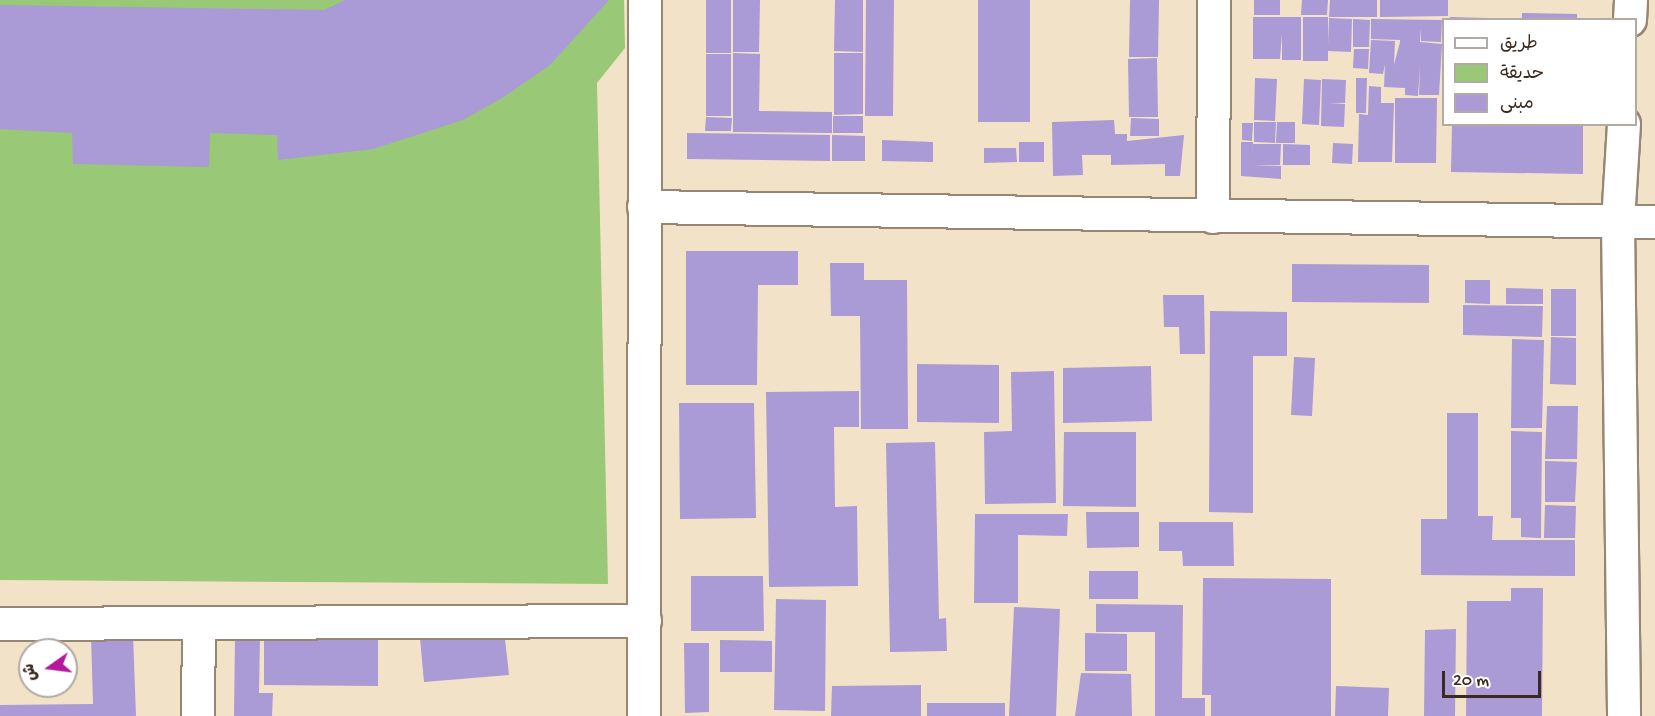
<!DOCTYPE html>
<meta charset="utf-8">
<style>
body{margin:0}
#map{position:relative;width:1655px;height:716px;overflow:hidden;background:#f2e3c8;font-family:"Gochi Hand","Playpen Sans Arabic",sans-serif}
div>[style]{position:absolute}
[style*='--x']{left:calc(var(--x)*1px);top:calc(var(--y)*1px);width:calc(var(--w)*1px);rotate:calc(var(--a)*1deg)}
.green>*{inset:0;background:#99c877}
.building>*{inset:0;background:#aa9ad5}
.roads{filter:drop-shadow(2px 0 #968673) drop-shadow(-2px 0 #968673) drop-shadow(0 2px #968673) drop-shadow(0 -2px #968673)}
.minor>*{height:32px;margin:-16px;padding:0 16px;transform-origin:16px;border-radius:16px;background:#fff}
span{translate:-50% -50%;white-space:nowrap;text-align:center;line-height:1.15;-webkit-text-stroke:4.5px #fff;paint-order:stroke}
.legend{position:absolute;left:1442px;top:18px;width:195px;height:108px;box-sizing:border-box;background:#fff;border:2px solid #b1aaa5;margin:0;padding:8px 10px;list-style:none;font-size:18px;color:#3b2a1e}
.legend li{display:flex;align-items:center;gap:12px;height:30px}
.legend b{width:30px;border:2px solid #b1aaa5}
.north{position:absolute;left:18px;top:638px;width:60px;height:60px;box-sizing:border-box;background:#fff;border:2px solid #b1aaa5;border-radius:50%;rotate:256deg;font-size:16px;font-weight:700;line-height:24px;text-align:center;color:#3b2a1e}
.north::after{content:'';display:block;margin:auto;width:21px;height:27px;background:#b5179e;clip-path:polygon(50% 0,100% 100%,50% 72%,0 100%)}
.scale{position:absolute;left:1442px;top:671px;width:99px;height:27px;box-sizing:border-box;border:3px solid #3b2a1e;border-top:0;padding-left:8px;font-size:18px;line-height:21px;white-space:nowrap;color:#3b2a1e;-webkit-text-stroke:4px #fff;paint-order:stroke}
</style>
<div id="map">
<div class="green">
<div style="clip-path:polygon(0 0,624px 0,625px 48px,597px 83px,608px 584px,0 580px)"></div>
</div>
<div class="building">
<div style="clip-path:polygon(345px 0,609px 0,550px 65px,502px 98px,463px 120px,373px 149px,278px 160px,277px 135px,210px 133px,209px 167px,73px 164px,72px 133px,0 129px,0 5px,324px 10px)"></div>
<div style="clip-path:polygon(706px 0,731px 0,731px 53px,706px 53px)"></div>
<div style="clip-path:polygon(733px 0,760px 0,759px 52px,733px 52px)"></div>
<div style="clip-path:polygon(835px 0,863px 0,863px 52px,834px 51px)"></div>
<div style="clip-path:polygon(866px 0,894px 0,893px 116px,865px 116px)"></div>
<div style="clip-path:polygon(978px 0,1030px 0,1030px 122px,978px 122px)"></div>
<div style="clip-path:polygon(1130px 0,1159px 0,1158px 57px,1129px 57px)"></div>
<div style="clip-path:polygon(1254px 0,1280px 0,1280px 15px,1254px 15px)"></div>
<div style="clip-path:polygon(1302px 0,1328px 0,1327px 15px,1301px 15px)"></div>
<div style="clip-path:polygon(1330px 0,1377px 0,1377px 17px,1329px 17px)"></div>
<div style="clip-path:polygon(1380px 0,1448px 0,1448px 16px,1380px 17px)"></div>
<div style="clip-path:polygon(1522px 13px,1577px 14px,1577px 20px,1522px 20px)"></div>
<div style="clip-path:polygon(1253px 17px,1301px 17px,1301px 60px,1282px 60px,1282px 34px,1280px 59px,1253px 59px)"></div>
<div style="clip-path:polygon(1303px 17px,1328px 17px,1328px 44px,1329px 18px,1352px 19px,1351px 52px,1328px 51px,1328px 61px,1303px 61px)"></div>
<div style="clip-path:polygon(1450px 17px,1489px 18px,1489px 20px,1450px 20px)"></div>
<div style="clip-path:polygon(1353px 19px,1370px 20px,1369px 47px,1353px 47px)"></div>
<div style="clip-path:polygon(1371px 19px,1442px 20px,1441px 42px,1421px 41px,1420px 28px,1420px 42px,1410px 41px,1442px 44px,1439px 95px,1419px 95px,1420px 65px,1418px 96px,1405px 95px,1405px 88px,1384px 87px,1385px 64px,1383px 74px,1369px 73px,1371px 40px,1395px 41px,1394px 65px,1400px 42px,1400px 40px,1371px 39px)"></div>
<div style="clip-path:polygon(1354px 49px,1369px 49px,1368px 69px,1353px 68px)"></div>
<div style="clip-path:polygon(733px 53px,760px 54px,759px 111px,832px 112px,832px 133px,733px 132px)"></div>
<div style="clip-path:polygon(834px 53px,863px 53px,863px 114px,834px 115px)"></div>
<div style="clip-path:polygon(706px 54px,731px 54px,731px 116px,706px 116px)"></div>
<div style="clip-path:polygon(1157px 58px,1158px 117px,1129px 117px,1128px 59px)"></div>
<div style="clip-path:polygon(1255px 78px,1277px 79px,1275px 121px,1254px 120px)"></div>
<div style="clip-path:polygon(1356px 78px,1367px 78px,1366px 113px,1356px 113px)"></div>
<div style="clip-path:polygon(1304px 79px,1321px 80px,1319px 125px,1302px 124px)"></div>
<div style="clip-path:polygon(1322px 79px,1346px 80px,1345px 103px,1329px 104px,1345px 104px,1344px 127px,1321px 126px)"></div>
<div style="clip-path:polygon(1369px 86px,1381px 87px,1381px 103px,1394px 103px,1392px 162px,1358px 162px,1359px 114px,1368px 115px)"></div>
<div style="clip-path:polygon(1395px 98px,1437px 98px,1436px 163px,1395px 163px)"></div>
<div style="clip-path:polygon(833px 116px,863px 116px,863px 133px,833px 133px)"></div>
<div style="clip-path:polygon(706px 117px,732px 118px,731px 131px,705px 131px)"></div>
<div style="clip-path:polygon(1131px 118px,1159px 119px,1159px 136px,1130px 136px)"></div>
<div style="clip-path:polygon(1114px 120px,1115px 134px,1127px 134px,1127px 141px,1184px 135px,1180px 176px,1165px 176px,1165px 164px,1111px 165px,1111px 155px,1082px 155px,1083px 175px,1053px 176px,1052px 122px)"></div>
<div style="clip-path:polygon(1254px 122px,1276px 122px,1275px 143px,1254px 142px)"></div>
<div style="clip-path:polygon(1277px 122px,1295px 122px,1295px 143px,1276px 143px)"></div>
<div style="clip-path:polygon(1242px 123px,1253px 123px,1252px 141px,1242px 140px)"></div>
<div style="clip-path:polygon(1452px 124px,1583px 124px,1583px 174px,1451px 172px)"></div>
<div style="clip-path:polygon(687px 133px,830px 135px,830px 161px,687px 159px)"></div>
<div style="clip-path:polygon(832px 135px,865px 136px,865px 161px,832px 161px)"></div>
<div style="clip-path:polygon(882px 140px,933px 142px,933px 162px,882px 161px)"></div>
<div style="clip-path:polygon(1019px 142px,1044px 142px,1044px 162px,1019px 162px)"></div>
<div style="clip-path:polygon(1241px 142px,1253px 142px,1252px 155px,1253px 144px,1281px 144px,1280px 165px,1252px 165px,1281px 166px,1281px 179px,1241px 176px)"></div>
<div style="clip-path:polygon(1333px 143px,1353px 144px,1352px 164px,1332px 163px)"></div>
<div style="clip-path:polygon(1283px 144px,1310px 145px,1310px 165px,1283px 165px)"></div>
<div style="clip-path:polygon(984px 148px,1016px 148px,1017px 162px,984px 163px)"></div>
<div style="clip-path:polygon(686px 251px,798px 251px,798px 285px,758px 285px,757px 385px,686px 385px)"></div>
<div style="clip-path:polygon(830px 263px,864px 263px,864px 280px,907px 280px,908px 429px,861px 429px,860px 316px,831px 316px)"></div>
<div style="clip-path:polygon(1292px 264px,1429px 265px,1429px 303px,1292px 302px)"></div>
<div style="clip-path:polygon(1465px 280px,1490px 280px,1490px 304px,1465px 303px)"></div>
<div style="clip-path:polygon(1506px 288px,1543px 289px,1543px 304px,1506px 304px)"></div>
<div style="clip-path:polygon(1551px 289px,1576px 289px,1576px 336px,1551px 336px)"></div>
<div style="clip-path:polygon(1163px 295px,1204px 295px,1205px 354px,1180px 354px,1179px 327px,1164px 327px)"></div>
<div style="clip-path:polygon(1463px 305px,1543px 306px,1542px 337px,1463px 335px)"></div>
<div style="clip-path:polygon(1210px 311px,1287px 312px,1287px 356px,1253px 356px,1253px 513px,1209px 512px)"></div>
<div style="clip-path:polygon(1551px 337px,1576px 338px,1576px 385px,1550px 384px)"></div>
<div style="clip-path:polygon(1512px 339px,1544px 340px,1542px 428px,1511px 428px)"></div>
<div style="clip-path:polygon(1294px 357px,1315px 358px,1312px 416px,1291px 415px)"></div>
<div style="clip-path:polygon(917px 364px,999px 365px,999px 423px,917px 422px)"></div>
<div style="clip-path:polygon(1151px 366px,1152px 421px,1063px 423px,1063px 368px)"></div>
<div style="clip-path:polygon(1054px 371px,1056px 503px,985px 504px,984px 432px,1012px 431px,1011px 372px)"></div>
<div style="clip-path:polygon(859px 391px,859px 427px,834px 427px,835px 507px,857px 506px,858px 586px,769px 587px,766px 392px)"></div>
<div style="clip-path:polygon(679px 403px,754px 403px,756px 518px,680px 519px)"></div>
<div style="clip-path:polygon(1547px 406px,1578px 406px,1577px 459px,1545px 459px)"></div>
<div style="clip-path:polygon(1447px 413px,1478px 413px,1478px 516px,1493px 516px,1492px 540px,1575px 540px,1575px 576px,1421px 575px,1421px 519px,1447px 519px)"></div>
<div style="clip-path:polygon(1511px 431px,1542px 432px,1541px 538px,1521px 537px,1521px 518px,1511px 518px)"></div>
<div style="clip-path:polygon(1064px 432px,1136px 432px,1136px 507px,1063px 506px)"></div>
<div style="clip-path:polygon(935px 442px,939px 619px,946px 618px,947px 651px,890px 652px,886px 443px)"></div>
<div style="clip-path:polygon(1545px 461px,1577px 462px,1575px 502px,1545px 502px)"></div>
<div style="clip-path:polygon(1545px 505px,1576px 506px,1575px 538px,1544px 538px)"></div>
<div style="clip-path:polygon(1086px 512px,1139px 512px,1139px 547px,1087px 548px)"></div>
<div style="clip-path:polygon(975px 514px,1068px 514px,1067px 536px,1018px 535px,1018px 603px,974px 603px)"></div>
<div style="clip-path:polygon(1159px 522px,1233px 522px,1234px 566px,1183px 566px,1182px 551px,1159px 551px)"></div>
<div style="clip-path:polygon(1089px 571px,1138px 571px,1138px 599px,1089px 599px)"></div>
<div style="clip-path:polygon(691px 576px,763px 576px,764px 631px,691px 631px)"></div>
<div style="clip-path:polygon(1203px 578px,1331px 579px,1331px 716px,1211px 716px,1211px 695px,1202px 695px)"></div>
<div style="clip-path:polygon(1511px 588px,1543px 588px,1542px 716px,1466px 716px,1467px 601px,1511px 601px)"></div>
<div style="clip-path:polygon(776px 599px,826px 600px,825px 711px,774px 710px)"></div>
<div style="clip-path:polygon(1096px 604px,1183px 605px,1182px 698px,1205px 698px,1205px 716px,1155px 716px,1155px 632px,1096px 632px)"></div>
<div style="clip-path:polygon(1014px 607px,1060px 609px,1056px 716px,1009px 716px)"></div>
<div style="clip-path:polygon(1456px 629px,1455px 716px,1424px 716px,1425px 630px)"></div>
<div style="clip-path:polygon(504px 630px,509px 675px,424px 682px,420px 638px)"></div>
<div style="clip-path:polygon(1085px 633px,1127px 634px,1127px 671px,1085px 671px)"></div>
<div style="clip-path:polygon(264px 634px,378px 635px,378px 686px,264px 685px)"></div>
<div style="clip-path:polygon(133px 635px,136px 716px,0 716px,0 705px,93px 704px,91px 636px)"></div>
<div style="clip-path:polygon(235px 636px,260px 637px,259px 693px,273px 693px,272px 716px,234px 716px)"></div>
<div style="clip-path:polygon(720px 640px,772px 641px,772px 672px,720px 672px)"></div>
<div style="clip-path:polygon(684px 643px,709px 643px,709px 712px,685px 713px)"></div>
<div style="clip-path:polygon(1081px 673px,1131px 674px,1132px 716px,1075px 716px)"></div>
<div style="clip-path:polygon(921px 685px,921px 716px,831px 716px,832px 686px)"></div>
<div style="clip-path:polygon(1336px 686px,1389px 688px,1388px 716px,1335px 716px)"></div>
<div style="clip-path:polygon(927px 703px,1005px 703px,1005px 716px,927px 716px)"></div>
</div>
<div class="roads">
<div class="minor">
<div style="--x:1630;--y:20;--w:20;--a:-87"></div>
<div style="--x:1624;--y:124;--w:97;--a:93.5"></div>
<div style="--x:1618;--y:221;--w:495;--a:89.3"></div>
<div style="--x:644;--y:207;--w:1011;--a:0.85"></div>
<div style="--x:1213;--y:217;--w:217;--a:-89.7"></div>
<div style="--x:0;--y:624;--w:645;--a:-0.27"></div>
<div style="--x:198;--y:716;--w:90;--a:-89.4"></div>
<div style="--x:644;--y:716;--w:716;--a:-89.92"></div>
</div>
</div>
<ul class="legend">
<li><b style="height:8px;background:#fff"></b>طريق</li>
<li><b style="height:16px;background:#99c877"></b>حديقة</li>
<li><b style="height:16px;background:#aa9ad5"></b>مبنى</li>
</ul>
<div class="north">ش</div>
<div class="scale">20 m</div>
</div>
